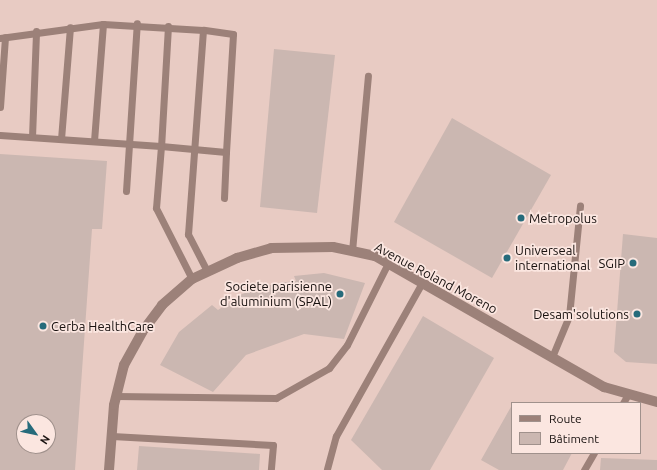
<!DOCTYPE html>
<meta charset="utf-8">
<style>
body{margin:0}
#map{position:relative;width:657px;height:470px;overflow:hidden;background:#eed9d3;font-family:Ubuntu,sans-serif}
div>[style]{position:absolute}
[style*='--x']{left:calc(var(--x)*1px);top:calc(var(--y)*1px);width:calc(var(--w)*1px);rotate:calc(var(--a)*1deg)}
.built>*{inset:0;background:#e8cbc3}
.building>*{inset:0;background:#cbb7b1}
.lane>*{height:7px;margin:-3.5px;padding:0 3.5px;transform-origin:3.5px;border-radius:3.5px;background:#9c8179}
.street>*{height:10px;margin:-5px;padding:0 5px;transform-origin:5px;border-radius:5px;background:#9c8179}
.dots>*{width:11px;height:11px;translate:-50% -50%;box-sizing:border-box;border:2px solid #fbe6e0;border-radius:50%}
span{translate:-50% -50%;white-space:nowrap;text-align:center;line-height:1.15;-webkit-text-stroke:3.5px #fbe6e0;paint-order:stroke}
.poi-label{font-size:13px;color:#18110f}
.left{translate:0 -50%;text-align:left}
.right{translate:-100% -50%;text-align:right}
.street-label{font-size:13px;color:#18110f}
.legend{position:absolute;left:511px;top:402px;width:130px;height:52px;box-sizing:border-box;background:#fbe6e0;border:1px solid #a0918c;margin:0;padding:5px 7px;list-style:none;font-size:12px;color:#18110f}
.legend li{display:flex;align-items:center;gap:8px;height:20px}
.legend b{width:20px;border:1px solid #a0918c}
.north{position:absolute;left:16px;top:414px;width:40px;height:40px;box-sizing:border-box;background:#fbe6e0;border:1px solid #a0918c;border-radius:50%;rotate:123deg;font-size:11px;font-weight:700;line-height:16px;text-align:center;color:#18110f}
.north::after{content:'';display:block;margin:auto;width:14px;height:18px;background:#266b7b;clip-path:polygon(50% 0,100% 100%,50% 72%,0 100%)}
</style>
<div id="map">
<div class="built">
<div style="clip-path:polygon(evenodd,0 0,657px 0,657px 470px,0 470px,0 0,512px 403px,640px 403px,640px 453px,512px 453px,512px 403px,0 0,24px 422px,48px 422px,48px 446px,24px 446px,24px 422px)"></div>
</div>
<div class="building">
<div style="clip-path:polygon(274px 49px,335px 55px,317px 213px,260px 207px)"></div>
<div style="clip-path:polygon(452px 118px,551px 175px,492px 278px,394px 222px)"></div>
<div style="clip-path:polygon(evenodd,0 154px,107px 161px,102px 229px,92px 229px,75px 470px,0 470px,0 154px,24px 422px,48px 422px,48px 446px,24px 446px,24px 422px)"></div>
<div style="clip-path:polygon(623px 234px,657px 238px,657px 364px,626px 362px,614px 352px)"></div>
<div style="clip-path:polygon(324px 273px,365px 283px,344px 339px,304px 334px,246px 355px,213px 392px,160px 365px,179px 332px,212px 305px,218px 310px,242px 294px,277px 283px,296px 281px,294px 276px)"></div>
<div style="clip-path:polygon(423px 316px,494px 358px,430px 470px,382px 470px,351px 440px)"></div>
<div style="clip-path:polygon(512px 405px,512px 453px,572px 453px,563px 470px,499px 470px,481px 460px)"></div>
<div style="clip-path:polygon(139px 446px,260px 454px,259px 470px,137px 470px)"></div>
<div style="clip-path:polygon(601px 458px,657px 460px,657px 470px,600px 470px)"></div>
</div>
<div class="lane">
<div style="--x:168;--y:26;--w:120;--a:93.3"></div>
<div style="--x:161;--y:146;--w:65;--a:5.3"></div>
<div style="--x:226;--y:152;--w:118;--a:-86.6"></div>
<div style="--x:233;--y:34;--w:30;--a:-172"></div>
<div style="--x:0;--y:38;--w:104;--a:-7.7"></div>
<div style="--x:103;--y:24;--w:100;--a:3.4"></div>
<div style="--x:203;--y:30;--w:205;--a:94.2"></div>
<div style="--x:188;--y:234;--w:42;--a:62.8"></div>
<div style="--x:0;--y:107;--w:70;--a:-85.9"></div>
<div style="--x:0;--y:135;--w:161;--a:3.9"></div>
<div style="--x:161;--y:146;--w:62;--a:94.6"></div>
<div style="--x:156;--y:208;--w:80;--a:63.1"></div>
<div style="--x:32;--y:137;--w:106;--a:-87.8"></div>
<div style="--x:61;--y:139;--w:112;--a:-85.4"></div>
<div style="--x:94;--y:141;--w:117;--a:-85.6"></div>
<div style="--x:126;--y:191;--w:168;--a:-86.3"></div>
<div style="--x:224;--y:198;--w:46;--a:-87.5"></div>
<div style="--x:352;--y:251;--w:176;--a:-84.8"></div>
<div style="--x:552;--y:357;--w:44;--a:-67.5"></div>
<div style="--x:569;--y:316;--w:111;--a:-84.3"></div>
<div style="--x:116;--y:396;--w:160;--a:0.7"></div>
<div style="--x:276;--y:398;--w:61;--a:-29.5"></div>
<div style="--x:329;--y:368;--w:29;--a:-52"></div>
<div style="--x:347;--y:345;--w:92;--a:-63.4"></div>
<div style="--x:623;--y:403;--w:8;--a:-60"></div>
<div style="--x:112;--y:436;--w:161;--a:3.2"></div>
<div style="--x:273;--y:445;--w:25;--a:95"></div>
<div style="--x:327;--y:469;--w:34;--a:-75"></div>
<div style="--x:336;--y:436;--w:176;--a:-60.7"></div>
<div style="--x:584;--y:470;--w:20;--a:-60"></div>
</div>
<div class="street">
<div style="--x:109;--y:470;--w:65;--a:-85.6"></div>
<div style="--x:114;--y:405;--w:41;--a:-76"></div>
<div style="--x:124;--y:365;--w:38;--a:-61"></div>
<div style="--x:142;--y:332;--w:34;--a:-53"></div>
<div style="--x:162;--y:305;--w:40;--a:-41"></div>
<div style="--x:192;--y:279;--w:50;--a:-25"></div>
<div style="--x:237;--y:258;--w:35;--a:-16"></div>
<div style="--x:271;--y:248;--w:62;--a:-0.9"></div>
<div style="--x:333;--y:247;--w:43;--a:12.1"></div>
<div style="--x:375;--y:256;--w:264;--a:29.8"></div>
<div style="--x:604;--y:387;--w:55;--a:15.8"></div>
</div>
<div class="dots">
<div style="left:521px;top:218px;background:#266b7b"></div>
<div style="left:507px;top:258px;background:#266b7b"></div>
<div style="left:633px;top:263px;background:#266b7b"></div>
<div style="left:340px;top:294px;background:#266b7b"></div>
<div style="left:637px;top:314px;background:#266b7b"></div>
<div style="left:43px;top:326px;background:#266b7b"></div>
</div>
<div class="poi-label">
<span class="left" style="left:529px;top:218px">Metropolus</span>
<span class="left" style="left:515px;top:258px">Universeal<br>international</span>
<span class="right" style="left:625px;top:263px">SGIP</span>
<span class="right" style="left:332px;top:294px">Societe parisienne<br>d'aluminium (SPAL)</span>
<span class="right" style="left:629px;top:314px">Desam'solutions</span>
<span class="left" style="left:51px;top:326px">Cerba HealthCare</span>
</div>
<div class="street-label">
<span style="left:436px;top:278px;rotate:28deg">Avenue Roland Moreno</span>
</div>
<ul class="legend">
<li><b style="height:5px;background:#9c8179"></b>Route</li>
<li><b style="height:11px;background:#cbb7b1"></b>Bâtiment</li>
</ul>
<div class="north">N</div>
</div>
